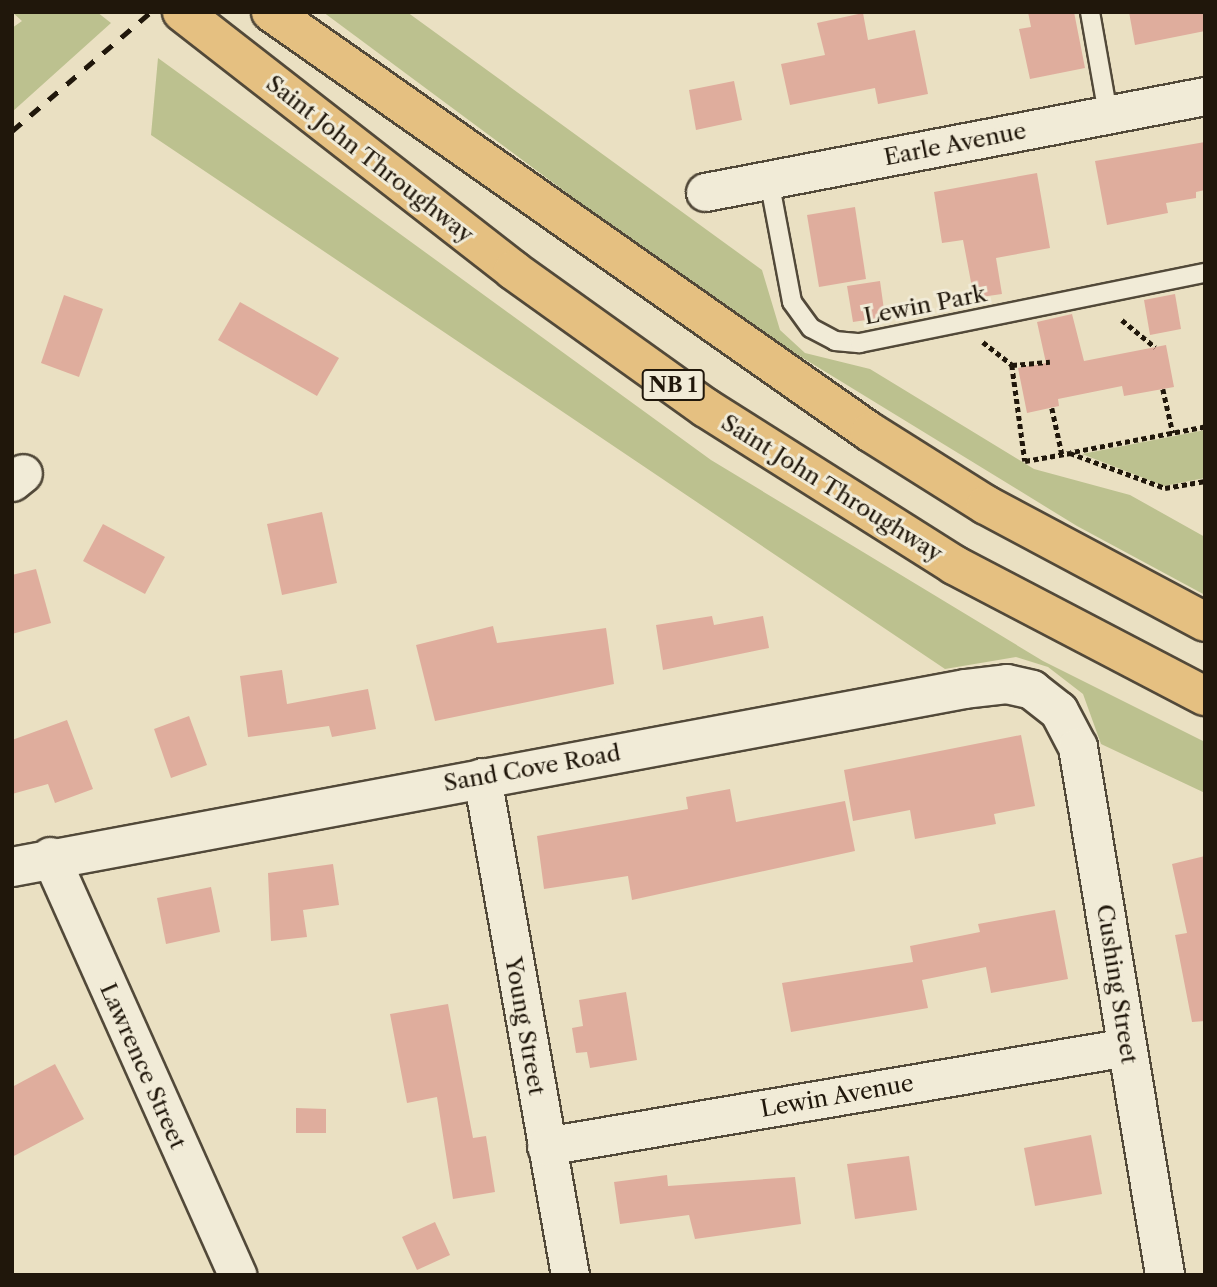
<!DOCTYPE html>
<style>
body{margin:0}
#map{position:relative;width:1217px;height:1287px;overflow:hidden;background:#eae0c2;font-family:"Libre Caslon Text",serif}
div>[style]{position:absolute}
[style*='--x']{left:calc(var(--x)*1px);top:calc(var(--y)*1px);width:calc(var(--w)*1px);rotate:calc(var(--a)*1deg)}
.green>*{inset:0;background:#bcc18f}
.building>*{inset:0;background:#dfad9d}
.path>*{height:4.5px;margin-top:-2.25px;transform-origin:0;background:repeating-linear-gradient(90deg,#20170b 0 5px,transparent 0 8.5px)}
.roads{filter:drop-shadow(2px 0 #524939) drop-shadow(-2px 0 #524939) drop-shadow(0 2px #524939) drop-shadow(0 -2px #524939)}
.service>*{height:18px;margin:-9px;padding:0 9px;transform-origin:9px;border-radius:9px;background:#f1ebd7}
.minor>*{height:37px;margin:-18.5px;padding:0 18.5px;transform-origin:18.5px;border-radius:18.5px;background:#f1ebd7}
.tertiary>*{height:38px;margin:-19px;padding:0 19px;transform-origin:19px;border-radius:19px;background:#f1ebd7}
.motorway>*{height:38px;margin:-19px;padding:0 19px;transform-origin:19px;border-radius:19px;background:#e5c081}
.rail>*{height:5px;margin-top:-2.5px;transform-origin:0;background:repeating-linear-gradient(90deg,#20170b 0 12px,transparent 0 24px)}
span{translate:-50% -50%;white-space:nowrap;text-align:center;line-height:1.15;-webkit-text-stroke:6px #f1ebd7;paint-order:stroke}
.shield-label span{padding:2px 5px;background:#f1ebd7;border:2px solid;border-radius:5px;-webkit-text-stroke-width:0}
.shield-label{font-size:21px;color:#20170b;font-weight:700}
.street-label{font-size:23px;color:#20170b}
.frame{position:absolute;inset:0;border:14px solid #20170b;pointer-events:none}
</style>
<div id="map">
<div class="green">
<div style="clip-path:polygon(97px 12px,111px 23px,12px 112px,12px 28px,22px 21px,12px 12px)"></div>
<div style="clip-path:polygon(323px 12px,407px 12px,762px 270px,780px 330px,805px 353px,870px 369px,1034px 469px,1130px 495px,1205px 537px,1205px 595px,1077px 526px,723px 309px)"></div>
<div style="clip-path:polygon(158px 58px,711px 460px,1043px 661px,1205px 742px,1205px 793px,1101px 744px,1083px 694px,1048px 667px,1016px 657px,945px 669px,151px 135px)"></div>
<div style="clip-path:polygon(1205px 430px,1205px 478px,1164px 486px,1082px 454px)"></div>
</div>
<div class="building">
<div style="clip-path:polygon(1028px 12px,1074px 12px,1085px 68px,1030px 79px,1019px 29px,1031px 27px)"></div>
<div style="clip-path:polygon(1129px 12px,1205px 12px,1205px 31px,1135px 45px)"></div>
<div style="clip-path:polygon(863px 13px,868px 40px,915px 30px,928px 94px,878px 104px,875px 88px,790px 105px,781px 64px,825px 55px,817px 23px)"></div>
<div style="clip-path:polygon(734px 81px,742px 120px,696px 130px,689px 90px)"></div>
<div style="clip-path:polygon(1205px 142px,1205px 190px,1196px 192px,1196px 198px,1166px 203px,1168px 213px,1107px 225px,1095px 161px)"></div>
<div style="clip-path:polygon(1037px 173px,1050px 248px,996px 258px,1002px 294px,974px 298px,963px 240px,942px 243px,934px 192px)"></div>
<div style="clip-path:polygon(855px 207px,866px 279px,819px 287px,807px 215px)"></div>
<div style="clip-path:polygon(880px 281px,885px 317px,853px 322px,847px 286px)"></div>
<div style="clip-path:polygon(1175px 294px,1181px 329px,1150px 335px,1144px 300px)"></div>
<div style="clip-path:polygon(64px 295px,103px 309px,79px 377px,41px 363px)"></div>
<div style="clip-path:polygon(240px 302px,339px 358px,317px 396px,218px 340px)"></div>
<div style="clip-path:polygon(1072px 314px,1084px 361px,1166px 345px,1174px 387px,1124px 396px,1122px 386px,1058px 399px,1059px 406px,1027px 413px,1018px 368px,1046px 363px,1037px 322px)"></div>
<div style="clip-path:polygon(322px 512px,337px 583px,282px 595px,267px 524px)"></div>
<div style="clip-path:polygon(103px 524px,165px 557px,145px 594px,83px 561px)"></div>
<div style="clip-path:polygon(36px 569px,51px 623px,12px 634px,12px 575px)"></div>
<div style="clip-path:polygon(712px 616px,714px 625px,763px 616px,769px 648px,663px 670px,656px 625px)"></div>
<div style="clip-path:polygon(493px 626px,497px 643px,606px 628px,614px 684px,435px 721px,416px 645px)"></div>
<div style="clip-path:polygon(282px 670px,287px 704px,368px 689px,376px 729px,332px 737px,329px 726px,248px 737px,240px 676px)"></div>
<div style="clip-path:polygon(189px 716px,207px 765px,171px 778px,154px 729px)"></div>
<div style="clip-path:polygon(67px 720px,93px 789px,55px 803px,48px 784px,12px 794px,12px 740px)"></div>
<div style="clip-path:polygon(1021px 735px,1035px 806px,994px 814px,996px 824px,915px 839px,910px 810px,853px 821px,844px 770px)"></div>
<div style="clip-path:polygon(730px 789px,736px 822px,845px 801px,855px 851px,632px 900px,628px 876px,544px 889px,537px 836px,688px 809px,686px 797px)"></div>
<div style="clip-path:polygon(1205px 856px,1205px 1021px,1192px 1022px,1175px 935px,1187px 933px,1172px 864px)"></div>
<div style="clip-path:polygon(333px 864px,339px 905px,303px 910px,307px 937px,271px 941px,268px 873px)"></div>
<div style="clip-path:polygon(211px 887px,220px 932px,166px 944px,157px 898px)"></div>
<div style="clip-path:polygon(1055px 910px,1068px 979px,991px 993px,986px 967px,922px 980px,928px 1008px,791px 1032px,782px 983px,913px 962px,910px 946px,980px 932px,978px 924px)"></div>
<div style="clip-path:polygon(626px 992px,637px 1060px,590px 1068px,587px 1052px,576px 1053px,572px 1028px,583px 1026px,579px 1000px)"></div>
<div style="clip-path:polygon(448px 1004px,473px 1138px,486px 1136px,495px 1192px,453px 1199px,437px 1097px,407px 1103px,390px 1014px)"></div>
<div style="clip-path:polygon(55px 1064px,84px 1119px,12px 1157px,12px 1087px)"></div>
<div style="clip-path:polygon(296px 1108px,326px 1109px,326px 1133px,296px 1133px)"></div>
<div style="clip-path:polygon(1091px 1135px,1102px 1194px,1035px 1206px,1024px 1148px)"></div>
<div style="clip-path:polygon(909px 1156px,917px 1210px,855px 1219px,847px 1164px)"></div>
<div style="clip-path:polygon(667px 1175px,668px 1186px,795px 1177px,801px 1224px,695px 1239px,689px 1215px,620px 1224px,614px 1182px)"></div>
<div style="clip-path:polygon(435px 1222px,450px 1255px,417px 1270px,402px 1237px)"></div>
</div>
<div class="path">
<div style="--x:1122;--y:320;--w:43;--a:39.3"></div>
<div style="--x:983;--y:342;--w:37;--a:38"></div>
<div style="--x:1012;--y:365;--w:97;--a:82.3"></div>
<div style="--x:1025;--y:461;--w:46;--a:-10.1"></div>
<div style="--x:1012;--y:365;--w:38;--a:-5"></div>
<div style="--x:1163;--y:389;--w:45;--a:77.2"></div>
<div style="--x:1052;--y:408;--w:47;--a:77.7"></div>
<div style="--x:1205;--y:427;--w:137;--a:169.1"></div>
<div style="--x:1070;--y:453;--w:101;--a:20.2"></div>
<div style="--x:1165;--y:488;--w:41;--a:-9.9"></div>
</div>
<div class="roads">
<div class="service">
<div style="--x:1090;--y:12;--w:104;--a:80"></div>
<div style="--x:769;--y:180;--w:124;--a:79.3"></div>
<div style="--x:792;--y:302;--w:32;--a:54"></div>
<div style="--x:811;--y:328;--w:27;--a:28"></div>
<div style="--x:835;--y:341;--w:25;--a:5"></div>
<div style="--x:860;--y:343;--w:352;--a:-11.5"></div>
</div>
<div class="minor">
<div style="--x:705;--y:192;--w:509;--a:-10.87"></div>
<div style="--x:12;--y:482;--w:14;--a:-39"></div>
<div style="--x:482;--y:777;--w:506;--a:79.98"></div>
<div style="--x:50;--y:856;--w:459;--a:65.9"></div>
<div style="--x:546;--y:1146;--w:589;--a:-9.67"></div>
</div>
<div class="tertiary">
<div style="--x:12;--y:867;--w:969;--a:-10.58"></div>
<div style="--x:965;--y:689;--w:42;--a:-6.8"></div>
<div style="--x:1007;--y:684;--w:26;--a:13"></div>
<div style="--x:1032;--y:690;--w:34;--a:38"></div>
<div style="--x:1059;--y:711;--w:41;--a:62.2"></div>
<div style="--x:1078;--y:747;--w:535;--a:80.64"></div>
</div>
<div class="motorway">
<div style="--x:182;--y:12;--w:420;--a:37.9"></div>
<div style="--x:513;--y:270;--w:237;--a:35.6"></div>
<div style="--x:706;--y:408;--w:294;--a:32.3"></div>
<div style="--x:954;--y:565;--w:283;--a:27.6"></div>
<div style="--x:271;--y:12;--w:732;--a:35.04"></div>
<div style="--x:870;--y:432;--w:137;--a:32.2"></div>
<div style="--x:986;--y:505;--w:248;--a:28.1"></div>
</div>
</div>
<div class="rail">
<div style="--x:12;--y:131;--w:183;--a:-40.6"></div>
</div>
<div class="shield-label">
<span style="left:673px;top:385px">NB 1</span>
</div>
<div class="street-label">
<span style="left:955px;top:144px;rotate:-11deg">Earle Avenue</span>
<span style="left:370px;top:159px;rotate:38deg">Saint John Throughway</span>
<span style="left:925px;top:305px;rotate:-11deg">Lewin Park</span>
<span style="left:832px;top:488px;rotate:32deg">Saint John Throughway</span>
<span style="left:532px;top:768px;rotate:-10deg">Sand Cove Road</span>
<span style="left:1117px;top:984px;rotate:81deg">Cushing Street</span>
<span style="left:525px;top:1026px;rotate:80deg">Young Street</span>
<span style="left:143px;top:1066px;rotate:66deg">Lawrence Street</span>
<span style="left:837px;top:1096px;rotate:-10deg">Lewin Avenue</span>
</div>
<div class="frame"></div>
</div>
